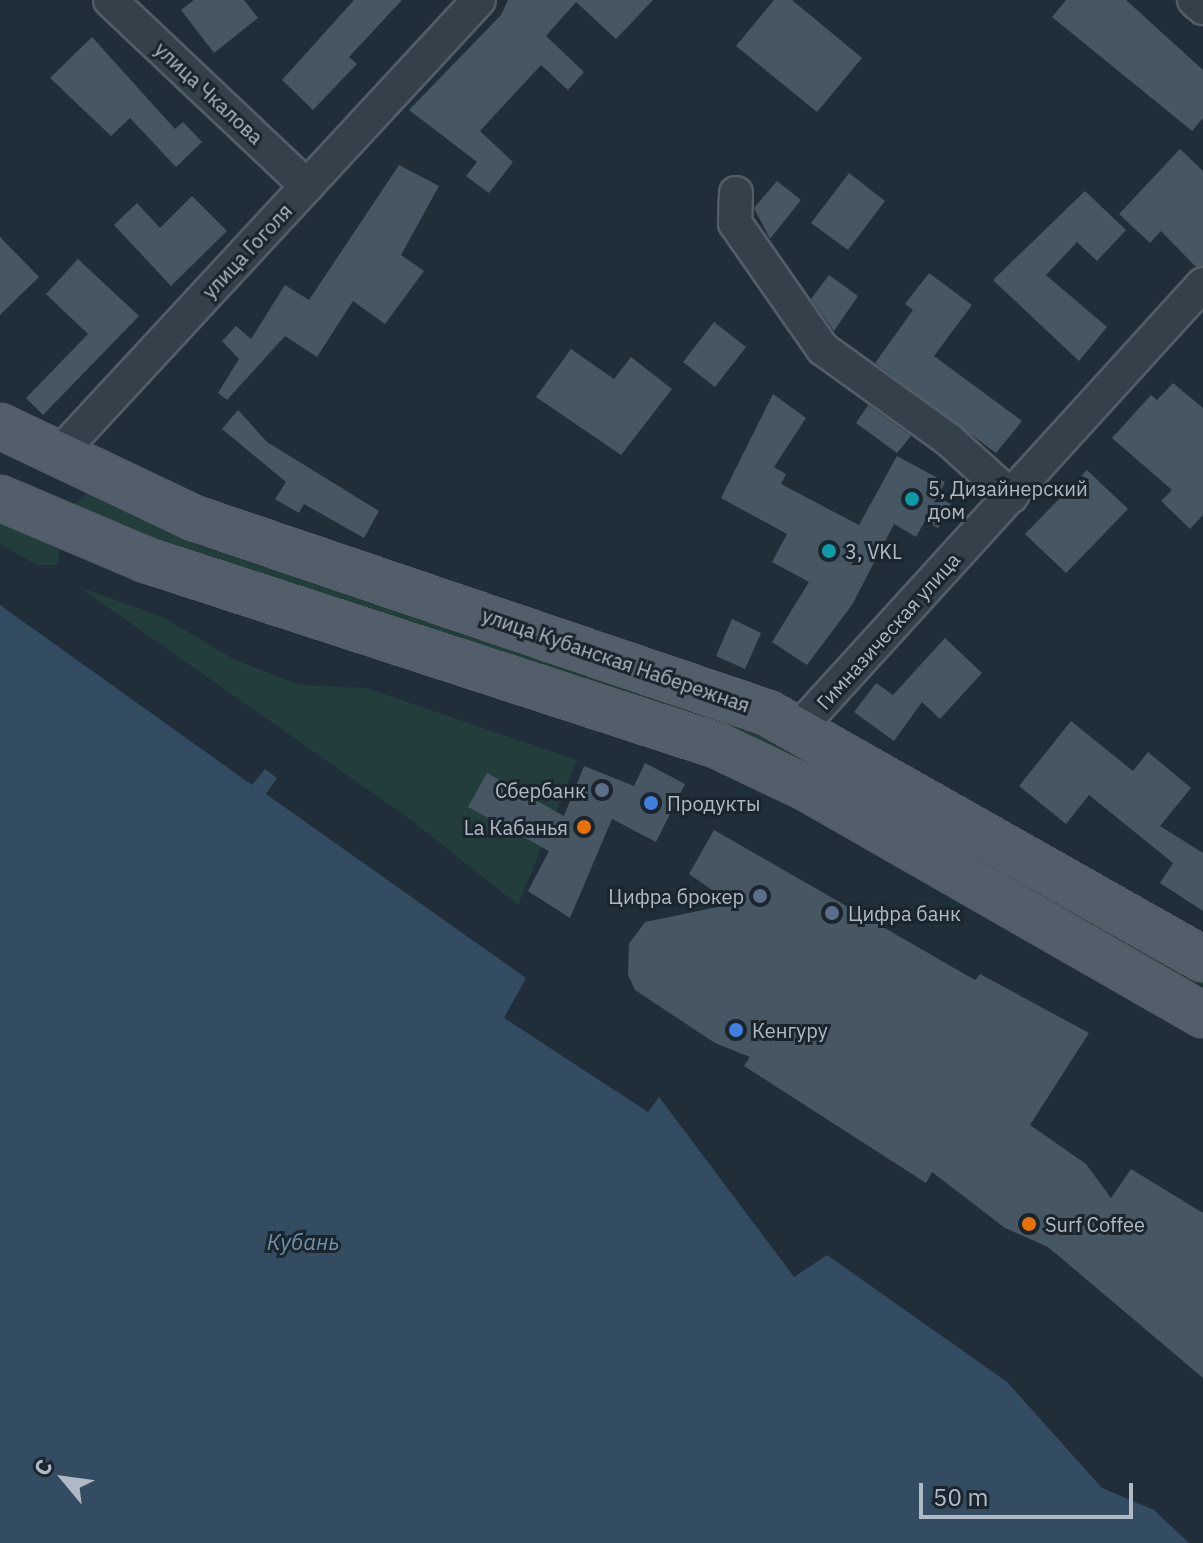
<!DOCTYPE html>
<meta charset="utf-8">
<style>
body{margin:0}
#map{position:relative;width:1203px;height:1543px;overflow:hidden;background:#202e39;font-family:"IBM Plex Sans",sans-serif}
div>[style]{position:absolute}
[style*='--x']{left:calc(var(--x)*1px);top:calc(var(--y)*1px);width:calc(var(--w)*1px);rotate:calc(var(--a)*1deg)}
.green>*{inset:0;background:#233c3c}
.water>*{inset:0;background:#344c61}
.building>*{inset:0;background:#465663}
.roads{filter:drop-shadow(2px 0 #525d67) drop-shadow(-2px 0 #525d67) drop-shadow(0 2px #525d67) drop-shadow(0 -2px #525d67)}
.minor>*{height:32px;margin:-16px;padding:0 16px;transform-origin:16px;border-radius:16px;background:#34404a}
.major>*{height:42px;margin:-21px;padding:0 21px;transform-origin:21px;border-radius:21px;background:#525f6a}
.dots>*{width:22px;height:22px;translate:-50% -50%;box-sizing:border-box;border:4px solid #1a252e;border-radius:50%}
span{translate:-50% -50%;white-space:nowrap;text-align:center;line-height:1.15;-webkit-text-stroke:6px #1a252e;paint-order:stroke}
.street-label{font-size:20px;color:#afbac6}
.poi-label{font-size:20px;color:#afbac6}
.left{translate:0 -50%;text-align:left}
.right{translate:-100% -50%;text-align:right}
.water-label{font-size:22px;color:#6f8faa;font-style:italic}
.north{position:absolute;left:24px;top:1439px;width:80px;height:80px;-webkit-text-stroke:6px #1a252e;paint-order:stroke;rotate:299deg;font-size:22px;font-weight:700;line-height:32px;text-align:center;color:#afbac6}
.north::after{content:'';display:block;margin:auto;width:28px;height:36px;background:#afbac6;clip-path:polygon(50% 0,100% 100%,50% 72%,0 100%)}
.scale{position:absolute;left:919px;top:1483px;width:214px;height:36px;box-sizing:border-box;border:4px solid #afbac6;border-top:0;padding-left:10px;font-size:24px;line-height:28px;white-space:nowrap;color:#afbac6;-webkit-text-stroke:6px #1a252e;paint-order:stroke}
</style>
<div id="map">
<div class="green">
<div style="clip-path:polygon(88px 492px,196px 536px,747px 725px,1203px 977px,1203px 985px,1140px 962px,799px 770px,168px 549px,71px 506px)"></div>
<div style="clip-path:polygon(0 521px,60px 550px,57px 565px,37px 565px,0 544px)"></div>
<div style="clip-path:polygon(79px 587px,163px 617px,235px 660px,300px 685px,366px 688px,577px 760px,518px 905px,411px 820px)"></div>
</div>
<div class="water">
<div style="clip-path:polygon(0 605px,252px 785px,265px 769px,277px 778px,266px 794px,526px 978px,504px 1018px,648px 1112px,659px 1097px,794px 1277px,827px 1255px,1007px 1382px,1102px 1488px,1154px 1510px,1189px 1543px,0 1543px)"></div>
</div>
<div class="building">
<div style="clip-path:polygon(194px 0,244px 0,258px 18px,214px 53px,181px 10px)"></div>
<div style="clip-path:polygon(354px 0,402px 0,349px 57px,357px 64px,313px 110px,282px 80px)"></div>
<div style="clip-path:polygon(508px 0,653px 0,616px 39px,576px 2px,546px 36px,584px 72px,568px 90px,541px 65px,480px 131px,513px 162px,489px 193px,466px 176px,477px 162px,409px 110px,501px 15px)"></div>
<div style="clip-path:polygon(774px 0,792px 0,862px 58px,817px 112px,736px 46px)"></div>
<div style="clip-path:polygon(1066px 0,1126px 0,1203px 70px,1203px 118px,1192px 131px,1052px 17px)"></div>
<div style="clip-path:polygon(92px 37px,175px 129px,183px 122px,202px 142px,176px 167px,130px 118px,111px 136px,50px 78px)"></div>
<div style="clip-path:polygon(1180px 149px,1203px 171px,1203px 266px,1196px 267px,1161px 231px,1150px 243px,1119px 214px)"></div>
<div style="clip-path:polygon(399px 165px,439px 186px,401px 255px,424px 271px,385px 324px,353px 301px,317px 357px,285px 336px,227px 400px,218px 393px,239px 359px,222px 341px,236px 326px,251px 339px,285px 285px,309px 300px)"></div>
<div style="clip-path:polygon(849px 173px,885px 201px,848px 250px,811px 223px)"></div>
<div style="clip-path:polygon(777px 181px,801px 200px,770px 239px,754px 208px)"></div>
<div style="clip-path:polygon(1085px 191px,1126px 230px,1097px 261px,1077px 242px,1046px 275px,1107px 327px,1079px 361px,993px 280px)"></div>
<div style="clip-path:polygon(192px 196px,227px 231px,171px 286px,114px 225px,137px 203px,160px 228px)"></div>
<div style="clip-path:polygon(0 237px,39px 277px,0 315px)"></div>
<div style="clip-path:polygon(78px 259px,139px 316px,43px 415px,26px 398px,88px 334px,46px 294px)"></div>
<div style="clip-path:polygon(929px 273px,972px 305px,934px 356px,1022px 421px,996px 453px,875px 363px,913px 310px,905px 304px)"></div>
<div style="clip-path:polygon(829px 275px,858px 296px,834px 331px,811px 299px)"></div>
<div style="clip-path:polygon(714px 322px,746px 347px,715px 387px,683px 362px)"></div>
<div style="clip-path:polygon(571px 349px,614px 379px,631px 357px,672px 389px,621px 455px,536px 397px)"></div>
<div style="clip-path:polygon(1173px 383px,1203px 408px,1203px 515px,1190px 529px,1161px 501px,1172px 490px,1112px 438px,1151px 395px,1157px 400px)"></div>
<div style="clip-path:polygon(773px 394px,806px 418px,774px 467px,786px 474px,781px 484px,859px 525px,897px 456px,945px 482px,938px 497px,951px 504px,938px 528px,925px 521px,916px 537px,894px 524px,852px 605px,807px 665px,772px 642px,809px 582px,772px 562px,787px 534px,721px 498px)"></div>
<div style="clip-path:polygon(868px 405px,911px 436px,897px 453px,856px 423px)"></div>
<div style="clip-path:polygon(238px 410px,267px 442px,379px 511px,364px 538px,304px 504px,299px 513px,275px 499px,286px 482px,222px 429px)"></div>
<div style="clip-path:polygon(1087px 470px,1128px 509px,1066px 573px,1025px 534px)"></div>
<div style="clip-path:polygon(732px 619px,761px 633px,745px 669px,716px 656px)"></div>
<div style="clip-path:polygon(945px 638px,982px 673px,940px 719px,922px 702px,894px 741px,854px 712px,876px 683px,893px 695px)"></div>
<div style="clip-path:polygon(1071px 721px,1133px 771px,1148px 752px,1191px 788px,1160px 826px,1203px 853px,1203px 911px,1160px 883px,1173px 863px,1089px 795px,1066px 824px,1019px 786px)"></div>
<div style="clip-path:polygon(645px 763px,685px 784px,656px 842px,612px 819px,570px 918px,528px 891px,549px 851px,468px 807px,487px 773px,564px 816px,584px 766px,634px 786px)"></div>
<div style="clip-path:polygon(714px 830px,975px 980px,980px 974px,1089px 1033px,1030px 1125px,1086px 1164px,1111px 1198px,1131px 1169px,1203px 1213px,1203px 1378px,1048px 1247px,1005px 1228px,932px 1172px,926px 1183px,744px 1066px,750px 1057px,715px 1043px,635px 990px,628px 975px,629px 944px,645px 922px,732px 904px,689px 874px)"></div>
</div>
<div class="roads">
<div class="minor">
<div style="--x:110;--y:0;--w:271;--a:43.4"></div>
<div style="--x:1194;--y:0;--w:12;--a:42"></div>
<div style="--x:736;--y:193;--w:30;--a:92"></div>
<div style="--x:735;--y:223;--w:154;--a:55.1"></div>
<div style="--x:823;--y:349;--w:155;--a:35.8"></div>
<div style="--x:949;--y:440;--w:84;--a:42.1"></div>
<div style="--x:57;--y:456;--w:621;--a:-47.22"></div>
<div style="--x:799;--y:728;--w:600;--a:-47.7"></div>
</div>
<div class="major">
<div style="--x:0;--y:426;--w:215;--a:25.4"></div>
<div style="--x:194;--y:518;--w:606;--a:18.76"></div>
<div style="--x:768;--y:713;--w:500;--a:29.5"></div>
<div style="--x:0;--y:498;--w:159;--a:23"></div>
<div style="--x:146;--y:560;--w:601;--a:18.01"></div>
<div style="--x:718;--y:746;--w:100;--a:25.5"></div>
<div style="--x:808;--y:789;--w:455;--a:29.8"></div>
</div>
</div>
<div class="dots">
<div style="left:912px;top:499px;background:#0f9aa8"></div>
<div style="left:829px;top:551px;background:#0f9aa8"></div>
<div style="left:602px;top:790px;background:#5c6f8a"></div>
<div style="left:651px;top:803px;background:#3f7fe0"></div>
<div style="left:584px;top:827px;background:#e8710a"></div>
<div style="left:760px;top:896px;background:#5c6f8a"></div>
<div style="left:832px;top:913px;background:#5c6f8a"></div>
<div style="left:736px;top:1030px;background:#3f7fe0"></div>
<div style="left:1029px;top:1224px;background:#e8710a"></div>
</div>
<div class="street-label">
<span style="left:209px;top:93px;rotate:43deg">улица Чкалова</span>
<span style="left:247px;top:251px;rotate:-47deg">улица Гоголя</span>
<span style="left:888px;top:631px;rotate:-48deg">Гимназическая улица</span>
<span style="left:616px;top:660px;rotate:19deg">улица Кубанская Набережная</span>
</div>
<div class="poi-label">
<span class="left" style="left:928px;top:500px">5, Дизайнерский<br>дом</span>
<span class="left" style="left:845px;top:551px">3, VKL</span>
<span class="right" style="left:586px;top:790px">Сбербанк</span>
<span class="left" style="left:667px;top:803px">Продукты</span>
<span class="right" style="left:568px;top:827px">La Кабанья</span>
<span class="right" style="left:744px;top:896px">Цифра брокер</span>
<span class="left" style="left:848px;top:913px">Цифра банк</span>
<span class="left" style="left:752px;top:1030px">Кенгуру</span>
<span class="left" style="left:1045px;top:1224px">Surf Coffee</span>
</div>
<div class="water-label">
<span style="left:303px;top:1242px">Кубань</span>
</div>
<div class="north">С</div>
<div class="scale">50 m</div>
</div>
